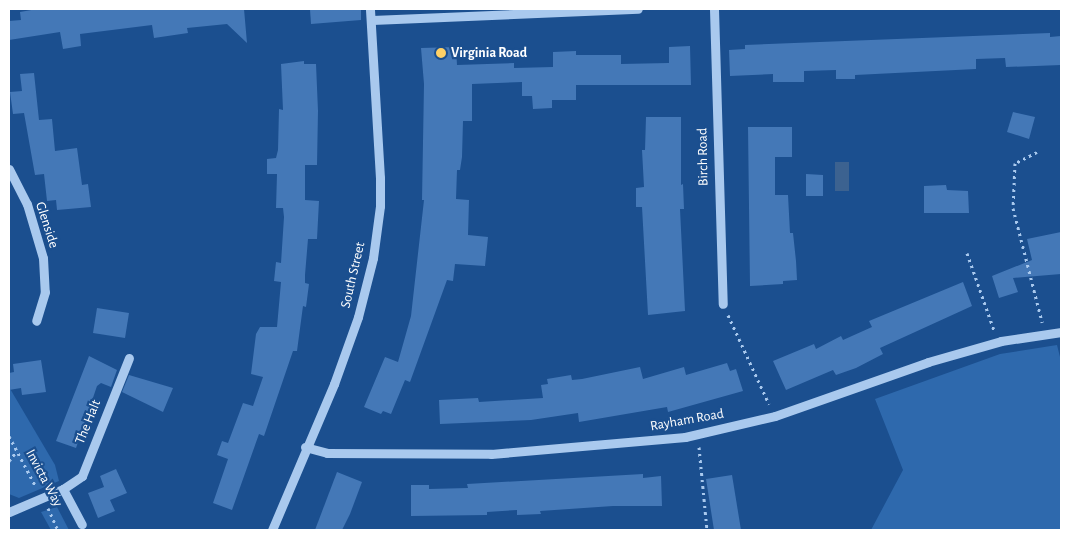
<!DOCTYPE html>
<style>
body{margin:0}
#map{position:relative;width:1070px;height:539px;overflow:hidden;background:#1b4f8f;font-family:"Alegreya Sans",sans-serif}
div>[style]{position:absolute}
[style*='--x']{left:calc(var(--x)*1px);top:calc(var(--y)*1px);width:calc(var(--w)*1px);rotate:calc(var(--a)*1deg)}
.green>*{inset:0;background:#2e69ad}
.water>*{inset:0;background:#3c6290}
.building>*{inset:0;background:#4478b7}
.path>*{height:3px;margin-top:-1.5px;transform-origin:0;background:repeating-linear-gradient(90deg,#a9c9ee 0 2.5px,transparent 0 6.5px)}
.minor>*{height:9px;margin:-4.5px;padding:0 4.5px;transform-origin:4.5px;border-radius:4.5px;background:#a9c9ee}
.dots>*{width:14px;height:14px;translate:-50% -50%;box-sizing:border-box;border:2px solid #1b4f8f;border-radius:50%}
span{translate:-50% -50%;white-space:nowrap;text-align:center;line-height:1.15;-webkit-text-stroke:4.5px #1b4f8f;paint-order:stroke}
.poi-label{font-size:14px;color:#fff;font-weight:700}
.left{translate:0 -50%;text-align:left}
.street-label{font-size:14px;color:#fff}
.frame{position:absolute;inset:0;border:10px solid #fff;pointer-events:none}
</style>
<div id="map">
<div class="green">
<div style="clip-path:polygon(1057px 345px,1061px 361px,1061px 530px,871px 530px,903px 470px,875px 399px,1000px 354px)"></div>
<div style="clip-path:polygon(9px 387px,55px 465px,59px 481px,19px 498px,9px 494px)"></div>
<div style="clip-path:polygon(57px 507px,69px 530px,51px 530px,41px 512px)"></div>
</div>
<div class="water">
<div style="clip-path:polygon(835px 162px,849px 162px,849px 191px,835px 191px)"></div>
</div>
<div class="building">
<div style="clip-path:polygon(37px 9px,244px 9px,247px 43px,227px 24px,187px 28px,188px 33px,154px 38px,152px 25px,80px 34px,81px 46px,63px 49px,60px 32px,9px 40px,9px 21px,21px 20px,20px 12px)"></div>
<div style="clip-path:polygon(310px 9px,361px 9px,361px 20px,311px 24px)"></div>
<div style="clip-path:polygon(1050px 33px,1050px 37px,1061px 36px,1061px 65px,1006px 67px,1005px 58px,976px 59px,976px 69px,855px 75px,855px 79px,836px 79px,836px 70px,804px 71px,804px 82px,773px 82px,773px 74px,730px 76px,729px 50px,745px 49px,745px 45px)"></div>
<div style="clip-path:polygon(690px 46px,691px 85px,576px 85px,576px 100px,552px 100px,552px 108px,533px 109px,532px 96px,522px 96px,522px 82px,472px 84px,472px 121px,463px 121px,462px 157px,460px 170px,457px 170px,456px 199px,469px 200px,468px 235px,488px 237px,485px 266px,455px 264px,453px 281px,447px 280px,410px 382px,405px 380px,391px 414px,383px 411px,381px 414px,364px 407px,385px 357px,398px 362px,411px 316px,424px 200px,422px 200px,424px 84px,421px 48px,456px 47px,457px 65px,514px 63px,514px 68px,553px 67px,553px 52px,576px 51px,576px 55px,621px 55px,621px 64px,669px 63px,669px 47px)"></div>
<div style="clip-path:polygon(304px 61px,304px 64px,316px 64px,318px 111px,317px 165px,305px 165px,305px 200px,319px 201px,317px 239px,308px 239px,305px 275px,305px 283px,309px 284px,306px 307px,303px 306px,297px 351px,293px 351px,264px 436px,259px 434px,232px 510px,213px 503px,228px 459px,217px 455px,222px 441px,228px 443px,243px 403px,253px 406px,263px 377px,251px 374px,256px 334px,260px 327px,277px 327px,281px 282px,274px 281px,276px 262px,281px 263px,284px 217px,283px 208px,276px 208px,277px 174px,267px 174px,267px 159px,276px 158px,278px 150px,279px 109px,283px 110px,281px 64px)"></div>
<div style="clip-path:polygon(34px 73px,39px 120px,52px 119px,55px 151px,77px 148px,82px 185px,88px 184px,91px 207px,57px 210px,56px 200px,47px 201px,44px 174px,35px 175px,24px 113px,13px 114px,10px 92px,22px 91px,20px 74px)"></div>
<div style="clip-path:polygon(1013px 112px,1035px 117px,1029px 139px,1007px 132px)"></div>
<div style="clip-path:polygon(646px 117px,681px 117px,681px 185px,683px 184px,684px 209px,680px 209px,685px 311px,648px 315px,642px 207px,636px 207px,636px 188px,644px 187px,642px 150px,645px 150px)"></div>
<div style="clip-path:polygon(748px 127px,792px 127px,792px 157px,775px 157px,775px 195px,788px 195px,790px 233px,793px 233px,796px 261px,797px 280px,783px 281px,783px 284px,750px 286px)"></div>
<div style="clip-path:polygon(806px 174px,823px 175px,823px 196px,806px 196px)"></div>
<div style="clip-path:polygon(946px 185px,947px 190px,968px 191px,969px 213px,924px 213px,924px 186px)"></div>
<div style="clip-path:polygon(1061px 232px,1061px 274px,1013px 278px,1018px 292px,999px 298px,992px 276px,1032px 260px,1027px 239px)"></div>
<div style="clip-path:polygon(963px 282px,972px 306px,880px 348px,883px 354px,856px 368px,836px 375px,833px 370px,786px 390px,773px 361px,814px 344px,816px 349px,841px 336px,843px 340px,872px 327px,869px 321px)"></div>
<div style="clip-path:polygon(97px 308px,129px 313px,125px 338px,93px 333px)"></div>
<div style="clip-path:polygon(89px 356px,117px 370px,111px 387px,101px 383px,97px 386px,76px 448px,56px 441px)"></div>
<div style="clip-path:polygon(41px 360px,46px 392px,22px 395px,21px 388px,9px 390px,9px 373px,14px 372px,13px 364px)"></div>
<div style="clip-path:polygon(727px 363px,730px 371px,736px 369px,743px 391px,668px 412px,667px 407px,579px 422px,578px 413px,531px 420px,440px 424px,439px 400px,478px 398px,479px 402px,543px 398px,541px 385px,548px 384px,547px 379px,571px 375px,572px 380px,582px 379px,640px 367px,643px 379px,684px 367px,686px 375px)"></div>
<div style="clip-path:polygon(129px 375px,173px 388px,163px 412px,122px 392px)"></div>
<div style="clip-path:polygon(116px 469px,127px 493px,110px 500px,115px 511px,98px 518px,88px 493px,104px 487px,100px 476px)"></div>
<div style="clip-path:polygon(337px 472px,362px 482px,350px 514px,342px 530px,315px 530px)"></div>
<div style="clip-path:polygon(643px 474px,643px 478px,661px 476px,662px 506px,613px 506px,540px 511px,541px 514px,517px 515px,517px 510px,487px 512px,487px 515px,411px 516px,411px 485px,429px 485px,429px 489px,468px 488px,467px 484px)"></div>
<div style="clip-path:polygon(732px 475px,741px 530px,714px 530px,706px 479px)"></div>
</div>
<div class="path">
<div style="--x:1037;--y:152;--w:25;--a:153"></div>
<div style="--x:1015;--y:163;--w:45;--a:92.5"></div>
<div style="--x:1013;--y:208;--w:118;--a:75.7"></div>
<div style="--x:967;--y:253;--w:82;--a:70.7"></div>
<div style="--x:728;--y:315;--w:98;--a:65.3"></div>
<div style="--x:9;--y:436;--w:58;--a:62.1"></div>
<div style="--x:699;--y:447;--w:83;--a:84.5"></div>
<div style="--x:9;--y:461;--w:11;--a:-52"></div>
<div style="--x:48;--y:508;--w:24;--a:66"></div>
</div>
<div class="minor">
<div style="--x:714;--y:9;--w:295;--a:88.3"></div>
<div style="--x:372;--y:20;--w:266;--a:-2.4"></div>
<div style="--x:9;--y:169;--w:39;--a:63"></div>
<div style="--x:27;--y:204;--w:56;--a:73.5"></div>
<div style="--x:43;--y:258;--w:34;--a:87"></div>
<div style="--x:45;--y:292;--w:30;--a:107"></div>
<div style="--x:305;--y:447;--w:23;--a:15"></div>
<div style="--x:327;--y:453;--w:164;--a:0.3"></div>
<div style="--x:491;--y:454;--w:195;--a:-5"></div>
<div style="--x:685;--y:437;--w:92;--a:-13.1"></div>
<div style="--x:775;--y:416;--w:162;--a:-19.4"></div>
<div style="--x:928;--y:362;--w:76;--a:-16"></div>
<div style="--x:1001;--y:341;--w:61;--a:-8.5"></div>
<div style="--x:63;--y:489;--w:40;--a:62"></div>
<div style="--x:9;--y:512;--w:59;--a:-23.1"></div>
<div style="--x:63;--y:489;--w:23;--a:-34"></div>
<div style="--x:82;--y:476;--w:127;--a:-68.3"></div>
<div style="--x:272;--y:530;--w:159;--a:-67"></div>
<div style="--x:334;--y:384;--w:71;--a:-70.3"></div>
<div style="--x:358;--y:317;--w:61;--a:-75.7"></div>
<div style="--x:373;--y:258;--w:52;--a:-82.3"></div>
<div style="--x:380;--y:206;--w:28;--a:-90"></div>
<div style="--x:380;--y:178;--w:169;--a:-93.4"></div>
</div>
<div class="dots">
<div style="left:441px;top:53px;background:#ffd166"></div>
</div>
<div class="poi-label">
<span class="left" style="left:451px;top:53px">Virginia Road</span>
</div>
<div class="street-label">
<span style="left:703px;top:157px;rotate:-91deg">Birch Road</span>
<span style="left:47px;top:225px;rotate:72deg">Glenside</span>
<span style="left:353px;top:275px;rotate:-77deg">South Street</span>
<span style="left:687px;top:420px;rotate:-10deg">Rayham Road</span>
<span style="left:88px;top:422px;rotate:-68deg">The Halt</span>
<span style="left:44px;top:478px;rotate:62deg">Invicta Way</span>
</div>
<div class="frame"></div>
</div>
